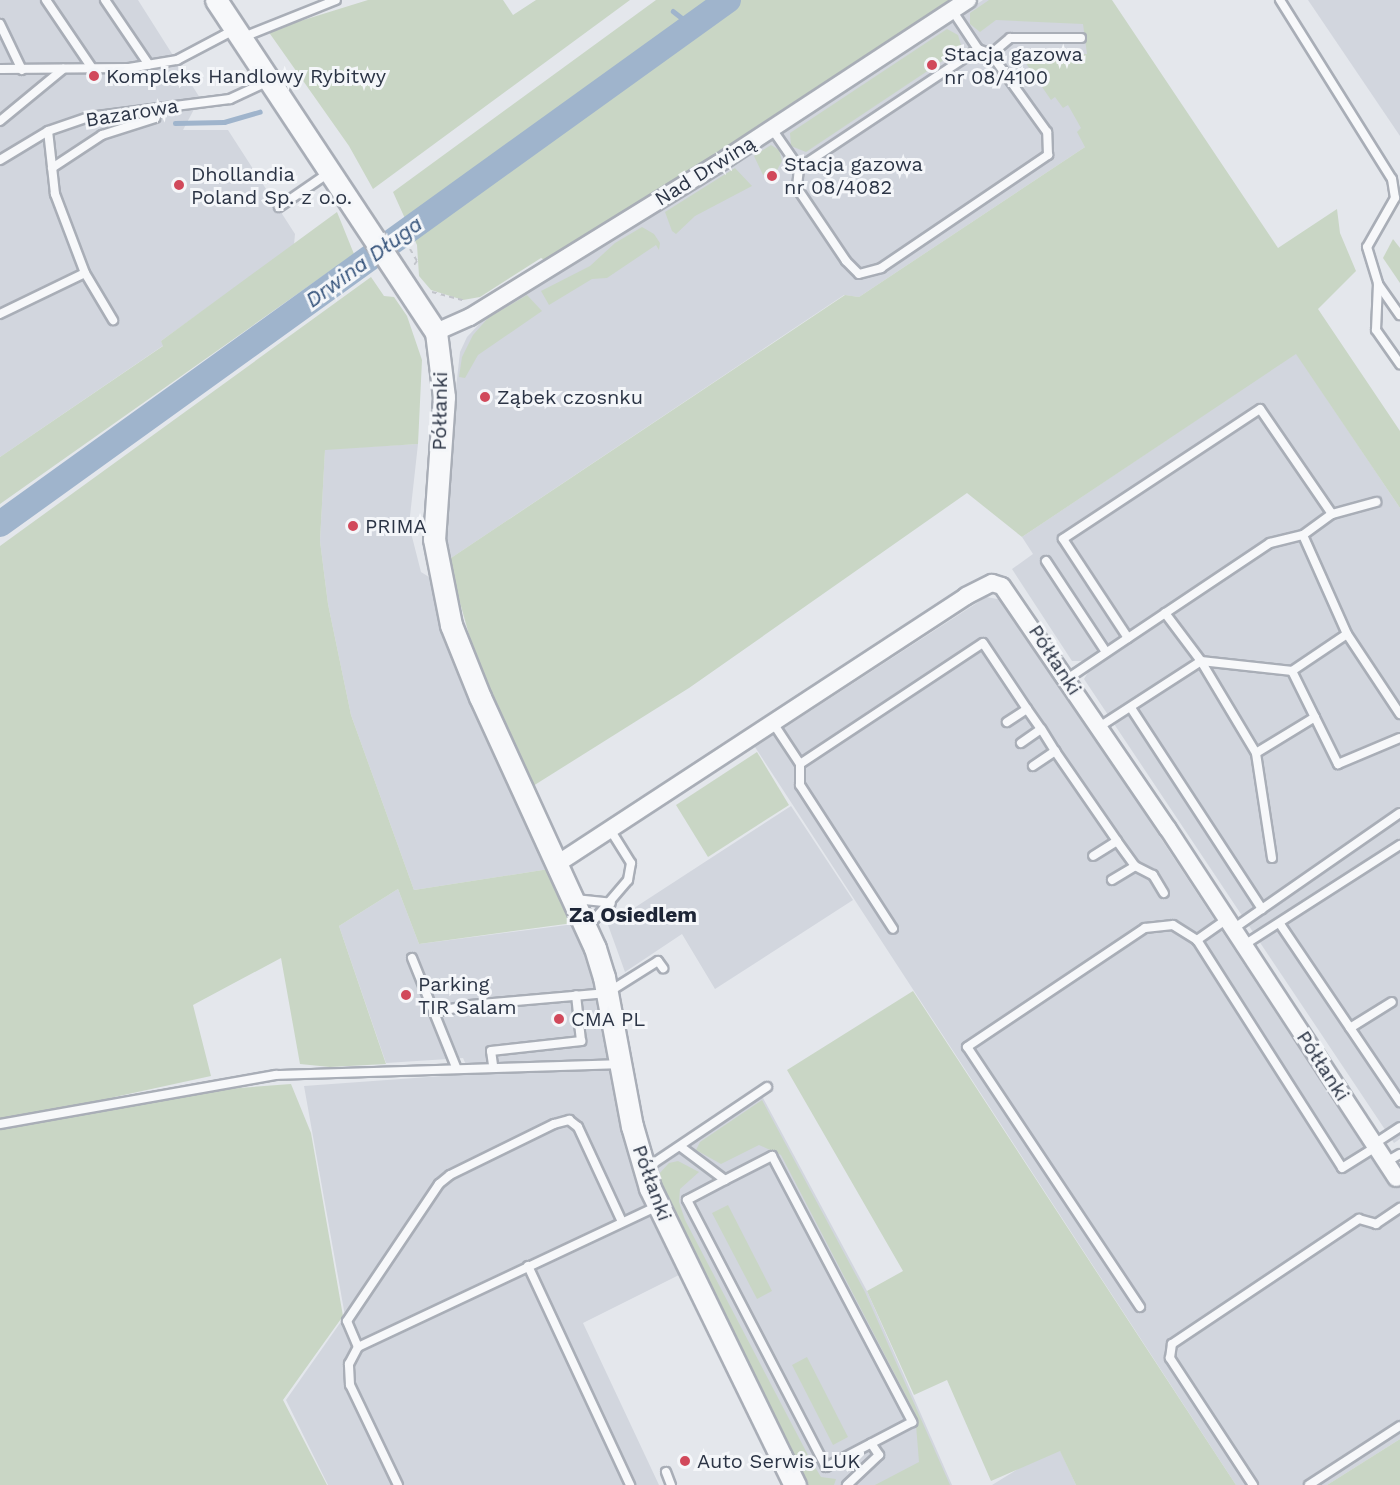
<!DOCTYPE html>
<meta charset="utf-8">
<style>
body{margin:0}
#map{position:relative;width:1400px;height:1485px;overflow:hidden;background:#e4e7ec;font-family:"Work Sans",sans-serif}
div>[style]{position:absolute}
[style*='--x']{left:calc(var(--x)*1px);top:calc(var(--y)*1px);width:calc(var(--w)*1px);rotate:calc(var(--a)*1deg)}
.built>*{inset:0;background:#d2d6de}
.green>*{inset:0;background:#c9d6c5}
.stream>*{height:4.5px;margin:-2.25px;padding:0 2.25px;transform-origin:2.25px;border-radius:2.25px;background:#9fb4cc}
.river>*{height:26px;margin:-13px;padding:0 13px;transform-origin:13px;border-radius:13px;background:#9fb4cc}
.path>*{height:2px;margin-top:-1px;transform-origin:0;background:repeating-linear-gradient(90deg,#c2c5cb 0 4.5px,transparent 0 9px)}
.roads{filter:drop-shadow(2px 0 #a9aeb7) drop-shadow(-2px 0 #a9aeb7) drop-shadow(0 2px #a9aeb7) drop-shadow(0 -2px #a9aeb7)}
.service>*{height:8px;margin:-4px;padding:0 4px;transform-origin:4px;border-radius:4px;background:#f7f8fa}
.minor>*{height:16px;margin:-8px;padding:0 8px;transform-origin:8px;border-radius:8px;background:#f7f8fa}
.tertiary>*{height:21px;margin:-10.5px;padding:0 10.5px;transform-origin:10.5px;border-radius:10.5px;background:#f7f8fa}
.dots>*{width:16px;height:16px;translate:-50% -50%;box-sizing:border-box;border:3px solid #f4f6f9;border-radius:50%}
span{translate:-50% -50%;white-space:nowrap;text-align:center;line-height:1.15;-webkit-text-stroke:6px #f4f6f9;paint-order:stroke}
.poi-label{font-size:20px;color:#2b3445}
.left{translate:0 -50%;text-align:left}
.street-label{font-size:20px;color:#2b3445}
.water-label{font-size:21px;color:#34527a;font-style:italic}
.neighbourhood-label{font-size:21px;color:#1d2536;font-weight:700}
</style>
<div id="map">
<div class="built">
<div style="clip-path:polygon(0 0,138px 0,200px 98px,183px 130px,228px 130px,295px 234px,294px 245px,161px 341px,164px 345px,0 457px)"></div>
<div style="clip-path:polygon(983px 0,1112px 0,1085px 147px,859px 297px,844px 295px,448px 560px,439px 540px,460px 352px,467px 337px,485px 318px,771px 140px)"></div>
<div style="clip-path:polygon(1308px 0,1400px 0,1400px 136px)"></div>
<div style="clip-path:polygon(1296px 353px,1400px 508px,1400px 1139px,1394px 1143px,1084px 679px,1090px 669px,1085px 661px,1072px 661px,1012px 569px,1033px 554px,1022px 537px)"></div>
<div style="clip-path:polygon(418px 444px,409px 525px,421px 572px,429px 577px,447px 646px,470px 702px,549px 869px,414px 890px,351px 715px,328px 604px,320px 541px,325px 449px)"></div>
<div style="clip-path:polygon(986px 597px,1003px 600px,1009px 607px,1387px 1183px,1400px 1176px,1400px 1439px,1327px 1485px,1236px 1485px,755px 747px)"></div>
<div style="clip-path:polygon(791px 806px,853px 900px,715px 989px,682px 934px,625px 972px,608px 925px)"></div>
<div style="clip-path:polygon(398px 889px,419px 944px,575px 924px,596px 983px,625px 1140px,645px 1206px,679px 1275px,583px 1323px,659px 1485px,328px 1485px,286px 1400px,345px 1316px,304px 1086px,470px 1074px,463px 1058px,386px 1063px,339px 926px)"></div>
<div style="clip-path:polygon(762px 1096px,867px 1291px,952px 1485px,803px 1485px,654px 1171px)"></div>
<div style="clip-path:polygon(1060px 1450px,1076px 1485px,992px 1485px,1023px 1466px)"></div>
</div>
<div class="green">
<div style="clip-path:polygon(368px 0,503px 0,513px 15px,536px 0,630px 0,373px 189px,349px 146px,268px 31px)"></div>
<div style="clip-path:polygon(656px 0,951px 0,761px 126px,545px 260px,541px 258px,480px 297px,463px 300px,431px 290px,419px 276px,417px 245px,393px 192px)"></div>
<div style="clip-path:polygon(989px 0,1112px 0,1278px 248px,1337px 209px,1340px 233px,1356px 271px,1318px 309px,1400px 431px,1400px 508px,1296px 354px,1022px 537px,967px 493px,689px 688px,533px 786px,475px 656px,448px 560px,845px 295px,859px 297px,1085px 147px,1077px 132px,1081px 128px,1068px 105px,1063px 108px,1055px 97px,1051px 100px,1021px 56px,1087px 54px,1083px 24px,996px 20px,980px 32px,970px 24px,970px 13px)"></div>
<div style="clip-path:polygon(947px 29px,958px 35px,961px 45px,956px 52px,806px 152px,791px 146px,790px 133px)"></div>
<div style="clip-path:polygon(771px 145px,779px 150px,782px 161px,776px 172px,774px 168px,763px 175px,754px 156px)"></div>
<div style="clip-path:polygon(735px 168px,752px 186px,695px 216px,676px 234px,672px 231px,665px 212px)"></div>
<div style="clip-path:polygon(337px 212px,354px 254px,0 504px,0 457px,163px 346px,161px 341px)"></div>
<div style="clip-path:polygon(642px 227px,654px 234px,660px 243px,659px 250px,656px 245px,607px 278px,592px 279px,549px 305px,541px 291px,590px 266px,615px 243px)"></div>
<div style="clip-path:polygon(1393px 239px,1400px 248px,1400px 283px,1383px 258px)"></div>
<div style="clip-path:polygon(371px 277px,384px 296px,394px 297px,407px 316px,422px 360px,418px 444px,325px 450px,320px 541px,328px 604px,351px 715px,414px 890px,549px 869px,573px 923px,419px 944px,398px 889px,339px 926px,386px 1064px,330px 1067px,300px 1064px,281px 958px,193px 1005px,211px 1076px,110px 1098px,291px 1084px,311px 1133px,343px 1316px,283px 1400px,327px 1485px,0 1485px,0 546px)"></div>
<div style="clip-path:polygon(527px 295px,542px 311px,478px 355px,465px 378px,459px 377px,462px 357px,473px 335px,488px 318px)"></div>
<div style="clip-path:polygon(757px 752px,789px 805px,708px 857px,676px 805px)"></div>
<div style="clip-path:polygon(913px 991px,1143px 1343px,1236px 1485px,1076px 1485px,1060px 1451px,991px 1481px,947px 1380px,914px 1395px,867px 1291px,903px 1271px,787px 1070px)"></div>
<div style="clip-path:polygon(762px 1100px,865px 1292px,950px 1485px,875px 1485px,919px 1462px,915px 1413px,781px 1155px,759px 1145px,721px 1164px,696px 1150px,700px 1142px)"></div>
<div style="clip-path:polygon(678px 1161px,699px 1172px,680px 1189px,679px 1202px,685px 1220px,809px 1457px,821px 1477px,836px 1479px,834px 1485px,808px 1485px,796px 1469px,787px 1448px,790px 1444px,783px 1439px,658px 1175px,669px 1163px)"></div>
<div style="clip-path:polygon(728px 1205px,772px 1291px,757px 1299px,712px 1213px)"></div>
<div style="clip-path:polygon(807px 1357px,848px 1437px,833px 1445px,792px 1365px)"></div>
<div style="clip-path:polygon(1400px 1439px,1400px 1485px,1327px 1485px)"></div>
</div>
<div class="stream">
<div style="--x:673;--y:11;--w:24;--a:38"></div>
<div style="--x:175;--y:123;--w:49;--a:-1.2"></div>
<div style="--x:224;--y:122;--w:37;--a:-16"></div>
</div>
<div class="river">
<div style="--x:0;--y:524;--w:897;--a:-35.75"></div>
</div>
<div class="path">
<div style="--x:410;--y:249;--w:14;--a:60"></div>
<div style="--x:417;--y:261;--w:5;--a:127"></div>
<div style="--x:432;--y:292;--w:35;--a:15"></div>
</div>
<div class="roads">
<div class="service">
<div style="--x:46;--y:0;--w:82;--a:55.9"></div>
<div style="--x:105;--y:0;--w:78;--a:55.9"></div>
<div style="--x:1280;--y:0;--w:211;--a:58"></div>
<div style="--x:1392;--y:179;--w:19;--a:81"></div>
<div style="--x:1395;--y:198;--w:56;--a:119.7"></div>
<div style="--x:1367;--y:247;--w:39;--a:73"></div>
<div style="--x:1378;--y:284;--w:38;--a:55"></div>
<div style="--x:0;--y:24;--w:51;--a:64.4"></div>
<div style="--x:241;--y:38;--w:102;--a:-21.8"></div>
<div style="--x:991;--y:54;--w:25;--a:-40"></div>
<div style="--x:1010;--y:38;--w:71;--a:0"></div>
<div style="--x:0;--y:69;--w:129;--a:-0.4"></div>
<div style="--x:129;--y:68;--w:49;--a:-9.5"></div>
<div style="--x:177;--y:60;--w:64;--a:-27.8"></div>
<div style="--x:0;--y:121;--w:82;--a:-39.5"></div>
<div style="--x:772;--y:129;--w:47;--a:55.3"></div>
<div style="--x:799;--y:168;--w:20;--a:96"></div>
<div style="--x:797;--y:188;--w:88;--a:56.1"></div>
<div style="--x:846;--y:261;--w:18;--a:45"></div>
<div style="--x:859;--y:274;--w:23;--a:-15"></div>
<div style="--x:881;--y:268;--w:202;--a:-34.1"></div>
<div style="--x:1048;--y:155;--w:23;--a:-92"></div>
<div style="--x:1047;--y:132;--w:96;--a:-125.7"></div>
<div style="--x:991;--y:54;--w:14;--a:-159"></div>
<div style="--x:978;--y:49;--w:47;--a:-123.7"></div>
<div style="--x:0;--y:160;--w:56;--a:-31.1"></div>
<div style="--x:48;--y:131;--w:43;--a:-18.9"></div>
<div style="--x:89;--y:117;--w:142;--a:-7.3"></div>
<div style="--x:230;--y:99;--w:43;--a:-24.8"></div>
<div style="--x:52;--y:168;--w:60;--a:-33.4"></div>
<div style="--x:102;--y:135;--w:56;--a:-17.8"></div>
<div style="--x:799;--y:168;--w:215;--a:-33.6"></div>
<div style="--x:279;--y:207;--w:62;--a:-34.5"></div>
<div style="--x:85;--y:273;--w:55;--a:59.2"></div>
<div style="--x:1378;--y:284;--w:46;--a:92.5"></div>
<div style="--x:1376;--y:330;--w:42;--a:54.8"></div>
<div style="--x:0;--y:314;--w:94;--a:-25.8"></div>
<div style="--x:85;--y:273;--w:85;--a:-110.8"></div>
<div style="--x:55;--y:194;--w:63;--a:-96.3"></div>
<div style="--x:1332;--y:514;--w:46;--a:-15.3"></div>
<div style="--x:1046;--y:561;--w:109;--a:56.6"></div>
<div style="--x:1347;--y:634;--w:96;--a:56.5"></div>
<div style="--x:1292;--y:671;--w:104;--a:63.7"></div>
<div style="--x:1338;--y:764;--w:67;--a:-22.8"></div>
<div style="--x:1067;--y:679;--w:73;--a:-33.9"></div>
<div style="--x:1128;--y:638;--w:171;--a:-33.8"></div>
<div style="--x:1270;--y:543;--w:34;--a:-14"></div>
<div style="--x:1303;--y:535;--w:36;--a:-36"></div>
<div style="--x:1332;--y:514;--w:127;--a:-124.4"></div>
<div style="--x:1260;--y:409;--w:236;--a:146.6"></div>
<div style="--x:1063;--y:539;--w:118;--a:56.7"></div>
<div style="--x:1131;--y:708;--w:240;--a:56.9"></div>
<div style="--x:773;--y:723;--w:49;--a:56.6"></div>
<div style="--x:800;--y:764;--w:21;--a:90"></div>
<div style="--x:800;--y:785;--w:171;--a:57.1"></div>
<div style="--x:1099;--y:727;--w:121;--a:-32.9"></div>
<div style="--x:1201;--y:661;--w:60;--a:-126.9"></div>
<div style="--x:1021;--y:743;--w:24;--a:-35"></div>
<div style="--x:1041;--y:729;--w:24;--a:-125"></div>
<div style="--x:1055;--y:751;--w:109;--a:55.4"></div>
<div style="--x:1117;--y:841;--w:28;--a:148"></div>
<div style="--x:1256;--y:753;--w:107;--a:-120.9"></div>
<div style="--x:1201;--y:661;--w:92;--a:6.3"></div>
<div style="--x:1292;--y:671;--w:66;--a:-33.9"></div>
<div style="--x:1347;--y:634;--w:108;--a:-114"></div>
<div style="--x:800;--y:764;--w:219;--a:-33.5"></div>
<div style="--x:983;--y:643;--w:79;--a:56.3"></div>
<div style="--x:1027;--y:709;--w:24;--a:147"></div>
<div style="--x:1033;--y:766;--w:27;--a:-34"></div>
<div style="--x:1055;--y:751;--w:26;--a:-122"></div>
<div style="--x:1272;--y:858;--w:106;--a:-98.7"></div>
<div style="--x:1256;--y:753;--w:69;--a:-31.4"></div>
<div style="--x:1135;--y:866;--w:20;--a:27"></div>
<div style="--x:1153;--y:875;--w:21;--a:59"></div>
<div style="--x:1112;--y:880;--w:27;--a:-31"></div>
<div style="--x:1135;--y:866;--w:31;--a:-126"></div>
<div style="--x:575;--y:899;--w:36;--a:6"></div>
<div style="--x:1227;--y:919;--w:37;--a:145"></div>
<div style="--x:1197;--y:940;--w:270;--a:57.5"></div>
<div style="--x:1342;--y:1168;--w:40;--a:-32"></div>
<div style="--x:1280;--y:924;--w:215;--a:56"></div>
<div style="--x:587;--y:928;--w:63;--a:-49.5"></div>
<div style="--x:628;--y:880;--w:17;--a:-80"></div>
<div style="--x:631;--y:863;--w:40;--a:-122"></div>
<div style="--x:1233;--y:929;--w:203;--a:-34.8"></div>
<div style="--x:1244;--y:945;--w:185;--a:-32.7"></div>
<div style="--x:412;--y:958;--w:118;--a:68"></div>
<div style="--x:435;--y:1012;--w:36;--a:-11"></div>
<div style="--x:470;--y:1005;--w:138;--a:-5"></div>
<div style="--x:607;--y:993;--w:60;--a:-32.1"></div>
<div style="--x:658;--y:961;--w:9;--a:54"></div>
<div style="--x:1350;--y:1028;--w:49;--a:-31.8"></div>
<div style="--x:493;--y:1065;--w:14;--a:-98"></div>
<div style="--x:491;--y:1051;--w:91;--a:-6.3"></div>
<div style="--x:581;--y:1041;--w:46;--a:-96.2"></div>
<div style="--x:0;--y:1124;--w:280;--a:-10.1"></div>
<div style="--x:276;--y:1075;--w:344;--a:-1.8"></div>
<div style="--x:1374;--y:1144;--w:31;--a:-33"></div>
<div style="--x:681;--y:1147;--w:55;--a:36.9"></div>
<div style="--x:725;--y:1180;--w:53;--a:-27.1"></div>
<div style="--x:772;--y:1156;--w:301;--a:62.2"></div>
<div style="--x:912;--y:1422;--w:97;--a:152.4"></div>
<div style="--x:826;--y:1467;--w:301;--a:-117.5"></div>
<div style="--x:687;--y:1200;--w:43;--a:-27.8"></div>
<div style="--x:1386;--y:1162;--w:16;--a:-30"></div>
<div style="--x:645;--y:1169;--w:147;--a:-33.9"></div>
<div style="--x:528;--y:1266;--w:242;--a:65"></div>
<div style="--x:1140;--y:1307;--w:312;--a:-123.6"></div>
<div style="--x:967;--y:1047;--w:214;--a:-33.8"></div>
<div style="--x:1145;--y:928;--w:28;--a:-6"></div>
<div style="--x:1173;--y:925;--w:28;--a:32"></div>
<div style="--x:358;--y:1347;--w:28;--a:-113"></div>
<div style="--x:347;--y:1321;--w:165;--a:-56.1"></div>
<div style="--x:439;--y:1184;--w:14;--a:-39"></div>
<div style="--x:450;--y:1175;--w:116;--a:-26.1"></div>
<div style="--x:554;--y:1124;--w:16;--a:-15"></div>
<div style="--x:569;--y:1120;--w:11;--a:38"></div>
<div style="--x:578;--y:1127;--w:105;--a:65.1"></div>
<div style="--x:666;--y:1472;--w:14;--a:69"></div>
<div style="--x:398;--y:1485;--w:111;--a:-115.6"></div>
<div style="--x:350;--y:1385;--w:21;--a:-93"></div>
<div style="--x:349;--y:1364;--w:19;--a:-62"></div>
<div style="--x:358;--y:1347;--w:331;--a:-25.2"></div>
<div style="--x:847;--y:1485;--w:44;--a:-43.2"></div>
<div style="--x:879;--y:1455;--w:14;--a:-124"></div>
<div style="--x:1253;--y:1485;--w:152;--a:-123.2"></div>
<div style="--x:1170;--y:1358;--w:14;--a:-82"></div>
<div style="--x:1172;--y:1344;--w:225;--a:-33.8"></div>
<div style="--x:1359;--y:1219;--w:18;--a:16"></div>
<div style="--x:1376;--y:1224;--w:29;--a:-34"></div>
<div style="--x:1309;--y:1485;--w:108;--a:-33"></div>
</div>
<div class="minor">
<div style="--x:436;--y:332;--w:37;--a:-24"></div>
<div style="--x:470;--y:317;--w:291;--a:-31.7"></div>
<div style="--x:718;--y:164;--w:299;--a:-33.3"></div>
<div style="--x:557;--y:864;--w:489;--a:-33.2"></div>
<div style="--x:966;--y:596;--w:29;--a:-27"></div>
<div style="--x:992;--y:583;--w:10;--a:17"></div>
<div style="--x:1002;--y:586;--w:294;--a:55.7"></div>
<div style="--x:1168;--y:829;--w:417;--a:56.8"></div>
</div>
<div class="tertiary">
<div style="--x:216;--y:0;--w:398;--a:56.5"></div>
<div style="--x:436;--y:332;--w:65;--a:83"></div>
<div style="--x:444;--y:397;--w:142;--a:94"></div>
<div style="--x:434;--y:539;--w:88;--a:78.8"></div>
<div style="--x:451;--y:625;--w:78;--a:68.1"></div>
<div style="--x:480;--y:697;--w:276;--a:65.4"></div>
<div style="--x:595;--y:948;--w:30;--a:73"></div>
<div style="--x:604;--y:977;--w:152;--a:79.4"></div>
<div style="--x:632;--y:1126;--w:65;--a:73.8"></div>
<div style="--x:650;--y:1188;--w:331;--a:64"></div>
</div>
</div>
<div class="dots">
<div style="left:932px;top:65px;background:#d1495b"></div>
<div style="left:94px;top:76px;background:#d1495b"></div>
<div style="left:772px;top:176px;background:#d1495b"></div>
<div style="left:179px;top:185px;background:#d1495b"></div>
<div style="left:485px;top:397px;background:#d1495b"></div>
<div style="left:353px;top:526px;background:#d1495b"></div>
<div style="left:406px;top:995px;background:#d1495b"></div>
<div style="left:559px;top:1019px;background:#d1495b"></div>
<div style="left:685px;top:1461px;background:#d1495b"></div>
</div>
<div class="poi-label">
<span class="left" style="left:944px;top:66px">Stacja gazowa<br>nr 08/4100</span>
<span class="left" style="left:106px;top:76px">Kompleks Handlowy Rybitwy</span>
<span class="left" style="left:784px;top:176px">Stacja gazowa<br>nr 08/4082</span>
<span class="left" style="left:191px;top:186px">Dhollandia<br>Poland Sp. z o.o.</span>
<span class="left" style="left:497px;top:397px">Ząbek czosnku</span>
<span class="left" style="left:365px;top:526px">PRIMA</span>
<span class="left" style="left:418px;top:996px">Parking<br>TIR Salam</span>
<span class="left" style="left:571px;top:1019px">CMA PL</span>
<span class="left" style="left:697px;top:1461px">Auto Serwis LUK</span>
</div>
<div class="street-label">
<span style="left:132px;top:113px;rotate:-9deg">Bazarowa</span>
<span style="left:705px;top:171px;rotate:-32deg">Nad Drwiną</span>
<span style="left:440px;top:411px;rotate:-89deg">Półłanki</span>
<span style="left:1055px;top:660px;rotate:57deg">Półłanki</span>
<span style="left:1323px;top:1066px;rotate:57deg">Półłanki</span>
<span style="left:652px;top:1183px;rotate:70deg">Półłanki</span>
</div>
<div class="water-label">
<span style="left:364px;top:262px;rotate:-36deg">Drwina Długa</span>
</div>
<div class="neighbourhood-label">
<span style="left:633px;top:915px">Za Osiedlem</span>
</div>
</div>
